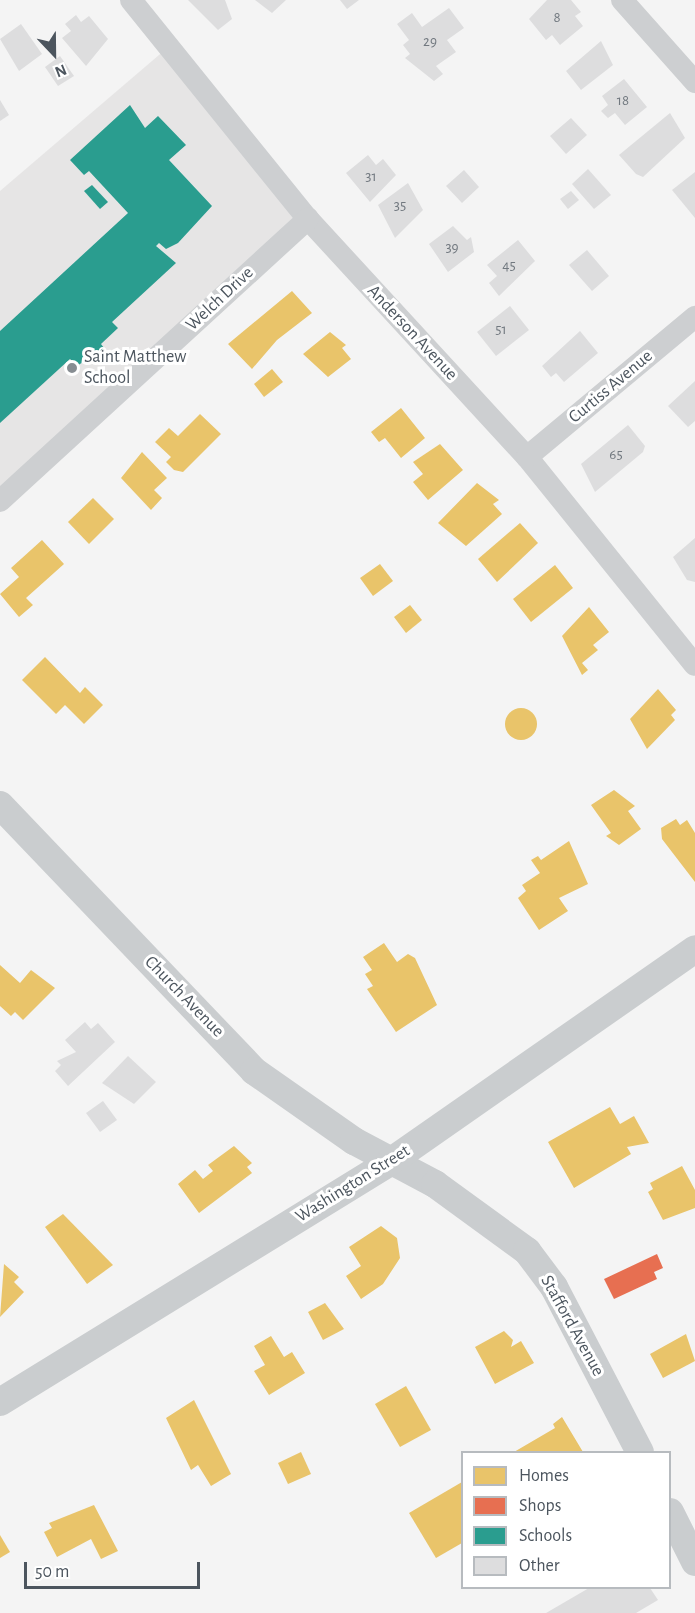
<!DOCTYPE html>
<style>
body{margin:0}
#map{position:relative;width:695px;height:1613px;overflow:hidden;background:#f4f4f4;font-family:"Alegreya Sans",sans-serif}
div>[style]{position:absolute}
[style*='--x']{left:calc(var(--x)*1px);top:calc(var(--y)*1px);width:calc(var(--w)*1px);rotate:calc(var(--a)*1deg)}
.education>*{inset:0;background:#e6e5e5}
.homes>*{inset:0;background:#e9c46a}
.round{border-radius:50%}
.shops>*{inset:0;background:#e76f51}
.schools>*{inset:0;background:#2a9d8f}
.building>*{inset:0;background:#ddddde}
.minor>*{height:22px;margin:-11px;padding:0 11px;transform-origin:11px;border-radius:11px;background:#cdcfd1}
.major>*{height:28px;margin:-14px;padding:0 14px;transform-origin:14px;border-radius:14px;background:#cacdcf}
.dots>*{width:16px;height:16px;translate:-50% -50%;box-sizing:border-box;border:3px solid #fff;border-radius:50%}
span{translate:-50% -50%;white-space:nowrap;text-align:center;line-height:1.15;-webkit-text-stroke:6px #fff;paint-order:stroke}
.number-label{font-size:15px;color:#71787f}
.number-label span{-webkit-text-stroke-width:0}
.street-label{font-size:18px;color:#4c555e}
.poi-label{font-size:18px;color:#4c555e}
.left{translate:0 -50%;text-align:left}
.legend{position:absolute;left:461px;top:1451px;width:210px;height:138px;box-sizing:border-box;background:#fff;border:2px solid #b7bbbf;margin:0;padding:8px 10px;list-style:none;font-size:18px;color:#4c555e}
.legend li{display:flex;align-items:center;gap:12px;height:30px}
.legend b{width:30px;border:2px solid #b7bbbf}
.north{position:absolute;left:24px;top:24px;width:60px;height:60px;-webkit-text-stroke:4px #fff;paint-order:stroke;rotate:158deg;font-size:16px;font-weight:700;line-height:24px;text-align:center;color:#4c555e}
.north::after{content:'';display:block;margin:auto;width:21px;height:27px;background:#4c555e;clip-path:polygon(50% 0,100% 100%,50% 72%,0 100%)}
.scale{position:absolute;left:24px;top:1562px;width:176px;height:27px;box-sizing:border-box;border:3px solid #4c555e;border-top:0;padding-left:8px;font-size:18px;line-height:21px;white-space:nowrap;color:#4c555e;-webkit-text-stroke:4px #fff;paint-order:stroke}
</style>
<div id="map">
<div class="education">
<div style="clip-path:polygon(166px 49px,308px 219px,0 501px,0 191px)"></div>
</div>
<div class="homes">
<div style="clip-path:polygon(292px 291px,312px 313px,277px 340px,252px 369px,228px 344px)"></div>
<div style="clip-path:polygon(330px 332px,346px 345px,342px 348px,351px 359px,328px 377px,303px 354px)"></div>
<div style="clip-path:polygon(272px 369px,283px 382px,264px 397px,254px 384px)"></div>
<div style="clip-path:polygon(401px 408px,425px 438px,401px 458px,385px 438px,379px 442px,371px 432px)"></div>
<div style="clip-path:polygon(200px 414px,221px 434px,183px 472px,174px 470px,166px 462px,171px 457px,155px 442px,169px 428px,178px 436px)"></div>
<div style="clip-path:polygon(440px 444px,463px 470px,428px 500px,413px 482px,423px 474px,413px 462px)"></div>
<div style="clip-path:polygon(142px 452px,167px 478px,154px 490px,162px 498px,151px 510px,121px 478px)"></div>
<div style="clip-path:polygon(477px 483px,499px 500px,493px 504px,502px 514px,466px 546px,438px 523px)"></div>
<div style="clip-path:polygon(93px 498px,114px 519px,89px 544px,68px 522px)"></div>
<div style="clip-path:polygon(520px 523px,538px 543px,497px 582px,478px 559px)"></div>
<div style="clip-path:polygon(42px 540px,64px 564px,26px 598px,33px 605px,19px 617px,0 594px,19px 577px,11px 568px)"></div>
<div style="clip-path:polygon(380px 564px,393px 581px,373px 596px,360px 578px)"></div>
<div style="clip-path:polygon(555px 565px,573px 588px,531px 622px,513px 599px)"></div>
<div style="clip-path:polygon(410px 605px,422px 620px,406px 633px,394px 617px)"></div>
<div style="clip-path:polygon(589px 607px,609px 632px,593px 645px,598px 650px,582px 663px,588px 670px,582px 675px,562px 636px)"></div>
<div style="clip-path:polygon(45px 657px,80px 693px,85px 687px,103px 705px,84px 724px,65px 705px,56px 714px,22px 680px)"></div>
<div style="clip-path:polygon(658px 689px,676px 710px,671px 715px,675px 720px,647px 749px,630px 719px)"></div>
<div class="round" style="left:505px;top:708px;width:32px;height:32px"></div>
<div style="clip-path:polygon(614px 790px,635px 806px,628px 811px,641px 829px,619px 845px,606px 836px,611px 833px,591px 805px)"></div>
<div style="clip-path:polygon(676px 819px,680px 825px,687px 820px,695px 833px,695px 882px,662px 839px,661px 828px)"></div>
<div style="clip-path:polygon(569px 841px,588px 884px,559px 898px,568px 911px,539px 930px,518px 898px,526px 891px,522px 885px,540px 873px,531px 860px,538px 856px,541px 860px)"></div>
<div style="clip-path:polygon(384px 943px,397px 962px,408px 954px,415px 958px,437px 1005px,396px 1032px,367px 989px,373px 986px,365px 974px,372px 970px,363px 957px)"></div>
<div style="clip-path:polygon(0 965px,20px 983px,31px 970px,55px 988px,23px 1020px,15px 1012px,11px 1016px,0 1006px)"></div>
<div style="clip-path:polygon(610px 1107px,620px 1124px,634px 1116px,649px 1143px,627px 1147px,631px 1154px,574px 1188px,548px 1142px)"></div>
<div style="clip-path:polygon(234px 1146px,252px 1163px,247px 1167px,252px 1173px,199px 1213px,178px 1184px,195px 1170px,203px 1179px,213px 1171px,208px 1165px)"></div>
<div style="clip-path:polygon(682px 1166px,695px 1190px,695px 1208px,663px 1220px,648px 1192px,653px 1189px,650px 1183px)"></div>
<div style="clip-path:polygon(63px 1214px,113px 1265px,87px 1284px,45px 1227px)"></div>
<div style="clip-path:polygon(381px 1226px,397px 1238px,400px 1258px,383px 1284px,361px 1299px,346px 1276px,361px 1266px,349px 1247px)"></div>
<div style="clip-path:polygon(4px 1264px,19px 1277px,14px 1282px,24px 1292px,0 1317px)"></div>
<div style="clip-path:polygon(325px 1303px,344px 1329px,323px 1340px,308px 1312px)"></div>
<div style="clip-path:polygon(504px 1331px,513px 1340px,511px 1347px,521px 1341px,534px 1363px,495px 1384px,475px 1347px)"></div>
<div style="clip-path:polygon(686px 1334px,695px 1361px,663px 1378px,650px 1354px)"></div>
<div style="clip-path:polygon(271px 1336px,284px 1357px,292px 1352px,305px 1373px,269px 1395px,254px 1371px,265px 1365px,254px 1346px)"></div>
<div style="clip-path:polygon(406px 1386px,431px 1430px,400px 1447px,375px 1404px)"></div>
<div style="clip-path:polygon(194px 1400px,231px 1474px,211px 1486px,198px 1465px,191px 1470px,166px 1418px)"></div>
<div style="clip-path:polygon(562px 1417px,583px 1452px,514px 1452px,555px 1428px,553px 1424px)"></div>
<div style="clip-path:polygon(301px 1452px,311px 1474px,288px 1484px,278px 1463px)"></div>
<div style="clip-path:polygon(462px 1482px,462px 1543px,436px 1558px,409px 1513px)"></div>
<div style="clip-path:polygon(94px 1505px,118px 1551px,101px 1559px,91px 1539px,57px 1557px,44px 1532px,52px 1528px,49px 1523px)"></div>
<div style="clip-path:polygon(0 1535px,10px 1552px,0 1558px)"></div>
</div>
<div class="shops">
<div style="clip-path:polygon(657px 1254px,663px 1268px,654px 1272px,657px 1279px,614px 1299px,604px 1279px)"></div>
</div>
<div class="schools">
<div style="clip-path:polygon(130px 105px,145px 128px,158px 116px,186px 145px,169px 160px,212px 206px,178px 243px,166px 249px,159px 243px,156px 246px,176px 263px,112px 322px,118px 328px,101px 344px,104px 348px,77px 366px,70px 359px,0 423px,0 331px,128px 213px,89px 171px,84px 175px,70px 160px)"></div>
<div style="clip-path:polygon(92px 185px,108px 202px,100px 209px,84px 191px)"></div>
</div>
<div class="building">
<div style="clip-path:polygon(188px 0,225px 0,232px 19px,218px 30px)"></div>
<div style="clip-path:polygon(255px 0,286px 0,272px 13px)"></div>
<div style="clip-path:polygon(340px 0,359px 0,347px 9px)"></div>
<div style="clip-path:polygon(547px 0,571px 0,581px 12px,575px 16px,583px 26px,560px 45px,552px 35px,546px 40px,529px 19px)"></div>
<div style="clip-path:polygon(449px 8px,464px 28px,447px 40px,456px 52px,436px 66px,443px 74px,434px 81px,405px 58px,410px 54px,403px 45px,409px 40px,397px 24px,412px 13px,422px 27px)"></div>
<div style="clip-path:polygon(76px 15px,81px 22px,89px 16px,108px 39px,86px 66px,62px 38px,71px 31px,65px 24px)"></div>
<div style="clip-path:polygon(21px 24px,42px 54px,19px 71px,0 39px)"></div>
<div style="clip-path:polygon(601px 41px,613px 65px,581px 90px,566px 71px)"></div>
<div style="clip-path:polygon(60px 56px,74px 76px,58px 86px,45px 67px)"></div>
<div style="clip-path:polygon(624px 79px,647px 107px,625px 125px,615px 113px,608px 118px,601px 111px,608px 105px,602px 96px)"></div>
<div style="clip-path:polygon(0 100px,9px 115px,0 121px)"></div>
<div style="clip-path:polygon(670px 113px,685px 138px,643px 177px,636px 174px,619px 155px)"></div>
<div style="clip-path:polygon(571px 118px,587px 135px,566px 154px,550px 136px)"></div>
<div style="clip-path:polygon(368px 155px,376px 165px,383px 159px,396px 175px,370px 202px,346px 173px)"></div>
<div style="clip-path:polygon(588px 169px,611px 195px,594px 209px,572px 184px)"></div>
<div style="clip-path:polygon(464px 170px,479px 187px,462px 203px,446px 186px)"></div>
<div style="clip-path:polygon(695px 172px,695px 218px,672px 190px)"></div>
<div style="clip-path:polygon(408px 183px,423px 210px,395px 238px,378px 205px)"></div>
<div style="clip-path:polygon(571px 191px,579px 200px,568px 209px,560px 199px)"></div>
<div style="clip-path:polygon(453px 226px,467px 240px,471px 237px,474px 252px,448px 272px,429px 244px)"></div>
<div style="clip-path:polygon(518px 240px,535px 261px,499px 296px,489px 283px,497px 276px,487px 265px)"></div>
<div style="clip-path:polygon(587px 250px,609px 276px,592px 291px,569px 265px)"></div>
<div style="clip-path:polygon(510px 306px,529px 330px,496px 356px,477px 332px)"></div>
<div style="clip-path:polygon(580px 331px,598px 353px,564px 382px,556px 373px,551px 377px,542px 366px)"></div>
<div style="clip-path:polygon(695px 381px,695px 421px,688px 427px,668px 406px)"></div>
<div style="clip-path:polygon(628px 425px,645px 446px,643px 452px,595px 492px,581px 464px)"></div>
<div style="clip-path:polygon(695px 538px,695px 582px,687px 580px,673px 557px)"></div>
<div style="clip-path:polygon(85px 1022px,91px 1029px,98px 1023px,115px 1042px,68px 1086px,55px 1071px,61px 1065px,57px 1061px,76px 1052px,65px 1040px)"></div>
<div style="clip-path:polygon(128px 1056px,156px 1082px,134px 1104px,102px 1083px)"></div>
<div style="clip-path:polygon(103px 1101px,117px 1120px,100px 1132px,86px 1113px)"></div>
<div style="clip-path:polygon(589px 1588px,650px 1588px,658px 1600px,636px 1613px,546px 1613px)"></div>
</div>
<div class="minor">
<div style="--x:131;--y:0;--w:282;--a:51.1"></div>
<div style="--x:308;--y:219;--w:323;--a:47.4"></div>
<div style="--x:527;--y:457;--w:267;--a:51.1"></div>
<div style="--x:622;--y:0;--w:110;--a:48.3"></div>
<div style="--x:527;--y:457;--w:219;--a:-39.8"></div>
<div style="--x:0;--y:501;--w:418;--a:-42.5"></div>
</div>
<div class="major">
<div style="--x:0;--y:805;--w:368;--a:46.3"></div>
<div style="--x:254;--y:1071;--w:122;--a:35"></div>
<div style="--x:354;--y:1141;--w:92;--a:28"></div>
<div style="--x:435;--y:1184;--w:114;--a:36.1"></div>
<div style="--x:527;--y:1251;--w:45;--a:53.1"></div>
<div style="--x:554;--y:1287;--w:186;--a:62.5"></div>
<div style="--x:0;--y:1402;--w:458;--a:-31.6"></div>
<div style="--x:390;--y:1162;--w:372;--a:-34.9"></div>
<div style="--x:670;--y:1512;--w:56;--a:63.4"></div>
</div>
<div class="dots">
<div style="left:72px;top:368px;background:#878d92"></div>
</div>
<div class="number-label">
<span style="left:557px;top:18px">8</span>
<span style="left:430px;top:42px">29</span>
<span style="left:623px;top:101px">18</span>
<span style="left:371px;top:177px">31</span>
<span style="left:400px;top:206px">35</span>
<span style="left:452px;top:248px">39</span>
<span style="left:509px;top:266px">45</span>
<span style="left:501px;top:330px">51</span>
<span style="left:616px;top:455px">65</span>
</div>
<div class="street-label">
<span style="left:220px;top:299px;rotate:-43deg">Welch Drive</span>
<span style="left:412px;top:333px;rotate:47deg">Anderson Avenue</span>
<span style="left:611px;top:387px;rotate:-40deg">Curtiss Avenue</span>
<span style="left:184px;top:997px;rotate:46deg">Church Avenue</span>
<span style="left:353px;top:1184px;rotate:-32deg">Washington Street</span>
<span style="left:572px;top:1326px;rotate:61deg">Stafford Avenue</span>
</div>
<div class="poi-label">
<span class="left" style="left:84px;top:368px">Saint Matthew<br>School</span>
</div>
<ul class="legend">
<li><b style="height:16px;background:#e9c46a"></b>Homes</li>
<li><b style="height:16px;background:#e76f51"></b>Shops</li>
<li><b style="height:16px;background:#2a9d8f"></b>Schools</li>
<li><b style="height:16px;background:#ddddde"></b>Other</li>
</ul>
<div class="north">N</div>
<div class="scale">50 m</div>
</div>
